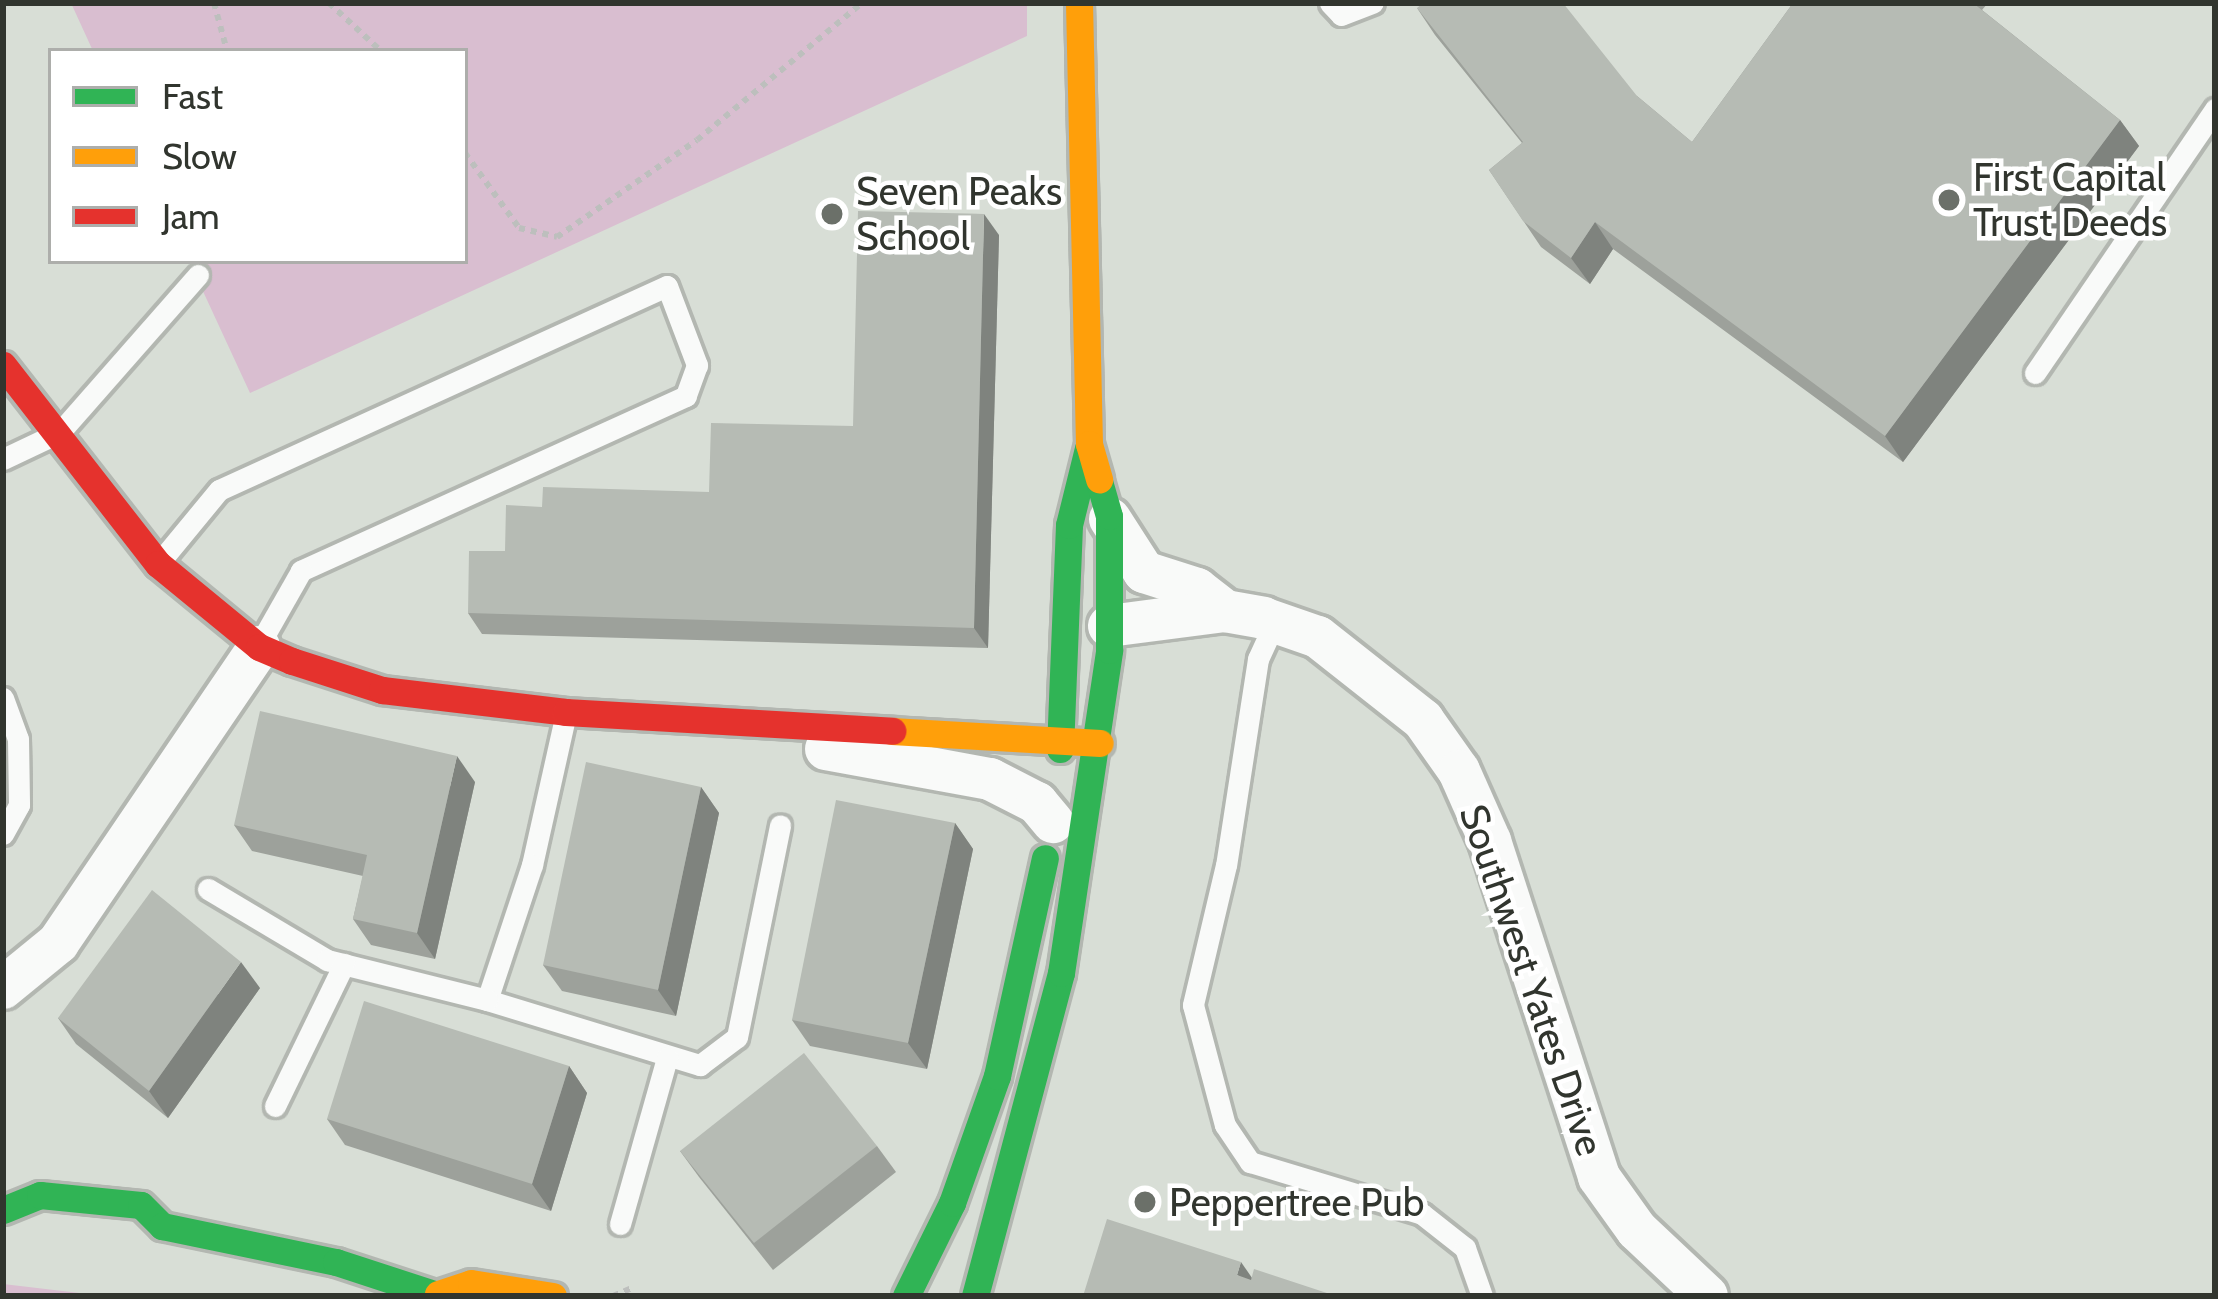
<!DOCTYPE html>
<style>
body{margin:0}
#map{position:relative;width:2218px;height:1299px;overflow:hidden;background:#d8ded6;font-family:Cabin,sans-serif}
div>[style]{position:absolute}
[style*='--x']{left:calc(var(--x)*1px);top:calc(var(--y)*1px);width:calc(var(--w)*1px);rotate:calc(var(--a)*1deg)}
.green>*{inset:0;background:#d9bed0}
.path>*{height:6px;margin-top:-3px;transform-origin:0;background:repeating-linear-gradient(90deg,#bdbfbd 0 6px,transparent 0 12px)}
.roads{filter:drop-shadow(3px 0 #b3b7b1) drop-shadow(-3px 0 #b3b7b1) drop-shadow(0 3px #b3b7b1) drop-shadow(0 -3px #b3b7b1)}
.lane>*{height:21px;margin:-10.5px;padding:0 10.5px;transform-origin:10.5px;border-radius:10.5px;background:#f9faf9}
.street>*{height:42px;margin:-21px;padding:0 21px;transform-origin:21px;border-radius:21px;background:#f9faf9}
.fast>*{height:27px;margin:-13.5px;padding:0 13.5px;transform-origin:13.5px;border-radius:13.5px;background:#30b455}
.slow>*{height:27px;margin:-13.5px;padding:0 13.5px;transform-origin:13.5px;border-radius:13.5px;background:#ff9f0a}
.jam>*{height:27px;margin:-13.5px;padding:0 13.5px;transform-origin:13.5px;border-radius:13.5px;background:#e5322d}
.wall>*{inset:0;background:#9da19b}
.shaded-wall>*{inset:0;background:#7f837e}
.building>*{inset:0;background:#b6bbb4}
.dots>*{width:33px;height:33px;translate:-50% -50%;box-sizing:border-box;border:6px solid #fff;border-radius:50%}
span{translate:-50% -50%;white-space:nowrap;text-align:center;line-height:1.15;-webkit-text-stroke:9px #fff;paint-order:stroke}
.poi-label{font-size:39px;color:#31352e}
.left{translate:0 -50%;text-align:left}
.street-label{font-size:39px;color:#31352e}
.frame{position:absolute;inset:0;border:6px solid #31352e;pointer-events:none}
.legend{position:absolute;left:48px;top:48px;width:420px;height:216px;box-sizing:border-box;background:#fff;border:3px solid #adaeab;margin:0;padding:15px 21px;list-style:none;font-size:36px;color:#31352e}
.legend li{display:flex;align-items:center;gap:24px;height:60px}
.legend b{width:60px;border:3px solid #adaeab}
</style>
<div id="map">
<div class="green">
<div style="clip-path:polygon(71px 3px,1027px 3px,1027px 36px,250px 393px,189px 261px,465px 261px,465px 51px,93px 51px)"></div>
<div style="clip-path:polygon(3px 1284px,105px 1296px,3px 1296px)"></div>
</div>
<div class="path">
<div style="--x:214;--y:3;--w:50;--a:74.8"></div>
<div style="--x:329;--y:3;--w:71;--a:42.7"></div>
<div style="--x:465;--y:153;--w:92;--a:54.2"></div>
<div style="--x:519;--y:228;--w:39;--a:13"></div>
<div style="--x:557;--y:237;--w:170;--a:-34.7"></div>
<div style="--x:697;--y:140;--w:214;--a:-39.7"></div>
<div style="--x:613;--y:1296;--w:23;--a:-23"></div>
</div>
<div class="roads">
<div class="lane">
<div style="--x:1330;--y:3;--w:16;--a:47"></div>
<div style="--x:1341;--y:15;--w:34;--a:-21"></div>
<div style="--x:2035;--y:373;--w:320;--a:-55.7"></div>
<div style="--x:3;--y:459;--w:63;--a:-25.3"></div>
<div style="--x:60;--y:432;--w:209;--a:-48.7"></div>
<div style="--x:158;--y:564;--w:96;--a:-50.5"></div>
<div style="--x:219;--y:490;--w:492;--a:-24.5"></div>
<div style="--x:667;--y:286;--w:85;--a:69.2"></div>
<div style="--x:697;--y:365;--w:33;--a:110"></div>
<div style="--x:686;--y:396;--w:423;--a:155.6"></div>
<div style="--x:301;--y:571;--w:85;--a:119.6"></div>
<div style="--x:1275;--y:622;--w:41;--a:114.7"></div>
<div style="--x:1258;--y:659;--w:208;--a:98.8"></div>
<div style="--x:1226;--y:865;--w:144;--a:103.3"></div>
<div style="--x:1193;--y:1005;--w:124;--a:75.1"></div>
<div style="--x:1225;--y:1125;--w:45;--a:56"></div>
<div style="--x:1250;--y:1162;--w:180;--a:16.8"></div>
<div style="--x:1422;--y:1214;--w:55;--a:38.3"></div>
<div style="--x:1465;--y:1248;--w:51;--a:70.5"></div>
<div style="--x:3;--y:698;--w:44;--a:69.9"></div>
<div style="--x:18;--y:739;--w:66;--a:89.1"></div>
<div style="--x:19;--y:805;--w:33;--a:119"></div>
<div style="--x:566;--y:713;--w:156;--a:102.6"></div>
<div style="--x:532;--y:865;--w:142;--a:108.4"></div>
<div style="--x:487;--y:1000;--w:223;--a:17"></div>
<div style="--x:700;--y:1065;--w:46;--a:-37.1"></div>
<div style="--x:737;--y:1037;--w:216;--a:-78.5"></div>
<div style="--x:208;--y:889;--w:139;--a:30.8"></div>
<div style="--x:327;--y:960;--w:165;--a:14"></div>
<div style="--x:275;--y:1106;--w:158;--a:-64.1"></div>
<div style="--x:620;--y:1224;--w:173;--a:-74.2"></div>
</div>
<div class="street">
<div style="--x:1110;--y:519;--w:63;--a:57.3"></div>
<div style="--x:1144;--y:572;--w:56;--a:17.8"></div>
<div style="--x:1197;--y:589;--w:36;--a:38"></div>
<div style="--x:1109;--y:626;--w:117;--a:-7.4"></div>
<div style="--x:1225;--y:611;--w:39;--a:10"></div>
<div style="--x:1263;--y:618;--w:58;--a:19.1"></div>
<div style="--x:1318;--y:637;--w:134;--a:38.3"></div>
<div style="--x:1423;--y:720;--w:62;--a:54.8"></div>
<div style="--x:1459;--y:771;--w:77;--a:66.1"></div>
<div style="--x:1490;--y:841;--w:353;--a:72"></div>
<div style="--x:1599;--y:1177;--w:65;--a:54.4"></div>
<div style="--x:1637;--y:1230;--w:96;--a:43.3"></div>
<div style="--x:826;--y:749;--w:167;--a:10.4"></div>
<div style="--x:990;--y:779;--w:53;--a:27.1"></div>
<div style="--x:1037;--y:803;--w:25;--a:50"></div>
<div style="--x:3;--y:988;--w:71;--a:-39.3"></div>
<div style="--x:58;--y:943;--w:358;--a:-55.8"></div>
</div>
<div class="fast">
<div style="--x:1060;--y:749;--w:224;--a:-87.7"></div>
<div style="--x:1069;--y:525;--w:79;--a:-76.1"></div>
<div style="--x:3;--y:1210;--w:40;--a:-22"></div>
<div style="--x:40;--y:1195;--w:101;--a:5.7"></div>
<div style="--x:141;--y:1205;--w:30;--a:45"></div>
<div style="--x:162;--y:1226;--w:178;--a:11.7"></div>
<div style="--x:336;--y:1262;--w:109;--a:18.1"></div>
<div style="--x:906;--y:1296;--w:104;--a:-63.7"></div>
<div style="--x:952;--y:1203;--w:135;--a:-70.5"></div>
<div style="--x:997;--y:1076;--w:223;--a:-77.6"></div>
<div style="--x:975;--y:1296;--w:334;--a:-75.1"></div>
<div style="--x:1061;--y:973;--w:327;--a:-81.5"></div>
<div style="--x:1109;--y:650;--w:134;--a:-90"></div>
<div style="--x:1109;--y:516;--w:37;--a:-106"></div>
</div>
<div class="slow">
<div style="--x:1079;--y:3;--w:441;--a:88.7"></div>
<div style="--x:1089;--y:444;--w:37;--a:74"></div>
<div style="--x:892;--y:731;--w:208;--a:3.3"></div>
<div style="--x:438;--y:1294;--w:35;--a:-18"></div>
<div style="--x:471;--y:1283;--w:83;--a:9"></div>
</div>
<div class="jam">
<div style="--x:3;--y:365;--w:252;--a:52.1"></div>
<div style="--x:158;--y:564;--w:131;--a:39.4"></div>
<div style="--x:259;--y:647;--w:36;--a:23"></div>
<div style="--x:292;--y:661;--w:95;--a:17.9"></div>
<div style="--x:382;--y:690;--w:185;--a:6.8"></div>
<div style="--x:566;--y:712;--w:327;--a:3.3"></div>
</div>
</div>
<div class="wall">
<div style="clip-path:polygon(1793px 3px,1988px 3px,1982px 10px,2120px 120px,2139px 146px,1903px 462px,1613px 249px,1590px 284px,1541px 247px,1489px 170px,1522px 143px,1435px 35px,1417px 8px,1637px 96px,1692px 142px)"></div>
<div style="clip-path:polygon(999px 235px,988px 648px,482px 634px,468px 613px,505px 551px,542px 507px,709px 492px,853px 426px)"></div>
<div style="clip-path:polygon(475px 782px,435px 959px,371px 945px,353px 919px,363px 876px,252px 851px,234px 825px)"></div>
<div style="clip-path:polygon(701px 787px,719px 813px,676px 1016px,562px 991px,543px 965px)"></div>
<div style="clip-path:polygon(955px 823px,973px 849px,927px 1069px,810px 1046px,792px 1020px)"></div>
<div style="clip-path:polygon(260px 988px,168px 1118px,76px 1044px,58px 1018px)"></div>
<div style="clip-path:polygon(569px 1066px,587px 1093px,551px 1211px,345px 1145px,327px 1119px)"></div>
<div style="clip-path:polygon(877px 1146px,896px 1172px,773px 1270px,699px 1177px,680px 1151px)"></div>
</div>
<div class="shaded-wall">
<div style="clip-path:polygon(2120px 120px,2139px 146px,1903px 462px,1885px 436px)"></div>
<div style="clip-path:polygon(984px 214px,999px 235px,988px 648px,974px 628px)"></div>
<div style="clip-path:polygon(1595px 222px,1613px 249px,1590px 284px,1571px 258px)"></div>
<div style="clip-path:polygon(457px 756px,475px 782px,435px 959px,417px 933px)"></div>
<div style="clip-path:polygon(701px 787px,719px 813px,676px 1016px,658px 990px)"></div>
<div style="clip-path:polygon(955px 823px,973px 849px,927px 1069px,908px 1043px)"></div>
<div style="clip-path:polygon(241px 962px,260px 988px,168px 1118px,149px 1091px)"></div>
<div style="clip-path:polygon(569px 1066px,587px 1093px,551px 1211px,532px 1184px)"></div>
<div style="clip-path:polygon(1241px 1262px,1259px 1288px,1237px 1275px)"></div>
</div>
<div class="building">
<div style="clip-path:polygon(1423px 3px,1563px 3px,1637px 96px,1692px 142px,1793px 3px,1973px 3px,2120px 120px,1885px 436px,1595px 222px,1571px 258px,1523px 221px,1489px 170px,1523px 142px,1417px 8px)"></div>
<div style="clip-path:polygon(858px 211px,984px 214px,974px 628px,468px 613px,469px 551px,505px 551px,506px 505px,542px 507px,543px 487px,709px 492px,711px 423px,853px 426px)"></div>
<div style="clip-path:polygon(260px 711px,457px 756px,417px 933px,353px 919px,367px 855px,234px 825px)"></div>
<div style="clip-path:polygon(586px 762px,701px 787px,658px 990px,543px 965px)"></div>
<div style="clip-path:polygon(836px 800px,955px 823px,908px 1043px,792px 1020px)"></div>
<div style="clip-path:polygon(152px 890px,241px 962px,149px 1091px,58px 1018px)"></div>
<div style="clip-path:polygon(364px 1001px,569px 1066px,532px 1184px,327px 1119px)"></div>
<div style="clip-path:polygon(804px 1053px,877px 1146px,754px 1243px,680px 1151px)"></div>
<div style="clip-path:polygon(1107px 1219px,1241px 1262px,1237px 1275px,1251px 1280px,1254px 1269px,1336px 1296px,1083px 1296px)"></div>
</div>
<div class="dots">
<div style="left:1949px;top:200px;background:#6b7069"></div>
<div style="left:832px;top:214px;background:#6b7069"></div>
<div style="left:1145px;top:1202px;background:#6b7069"></div>
</div>
<div class="poi-label">
<span class="left" style="left:1973px;top:200px">First Capital<br>Trust Deeds</span>
<span class="left" style="left:856px;top:214px">Seven Peaks<br>School</span>
<span class="left" style="left:1169px;top:1202px">Peppertree Pub</span>
</div>
<div class="street-label">
<span style="left:1532px;top:980px;rotate:71deg">Southwest Yates Drive</span>
</div>
<div class="frame"></div>
<ul class="legend">
<li><b style="height:15px;background:#30b455"></b>Fast</li>
<li><b style="height:15px;background:#ff9f0a"></b>Slow</li>
<li><b style="height:15px;background:#e5322d"></b>Jam</li>
</ul>
</div>
